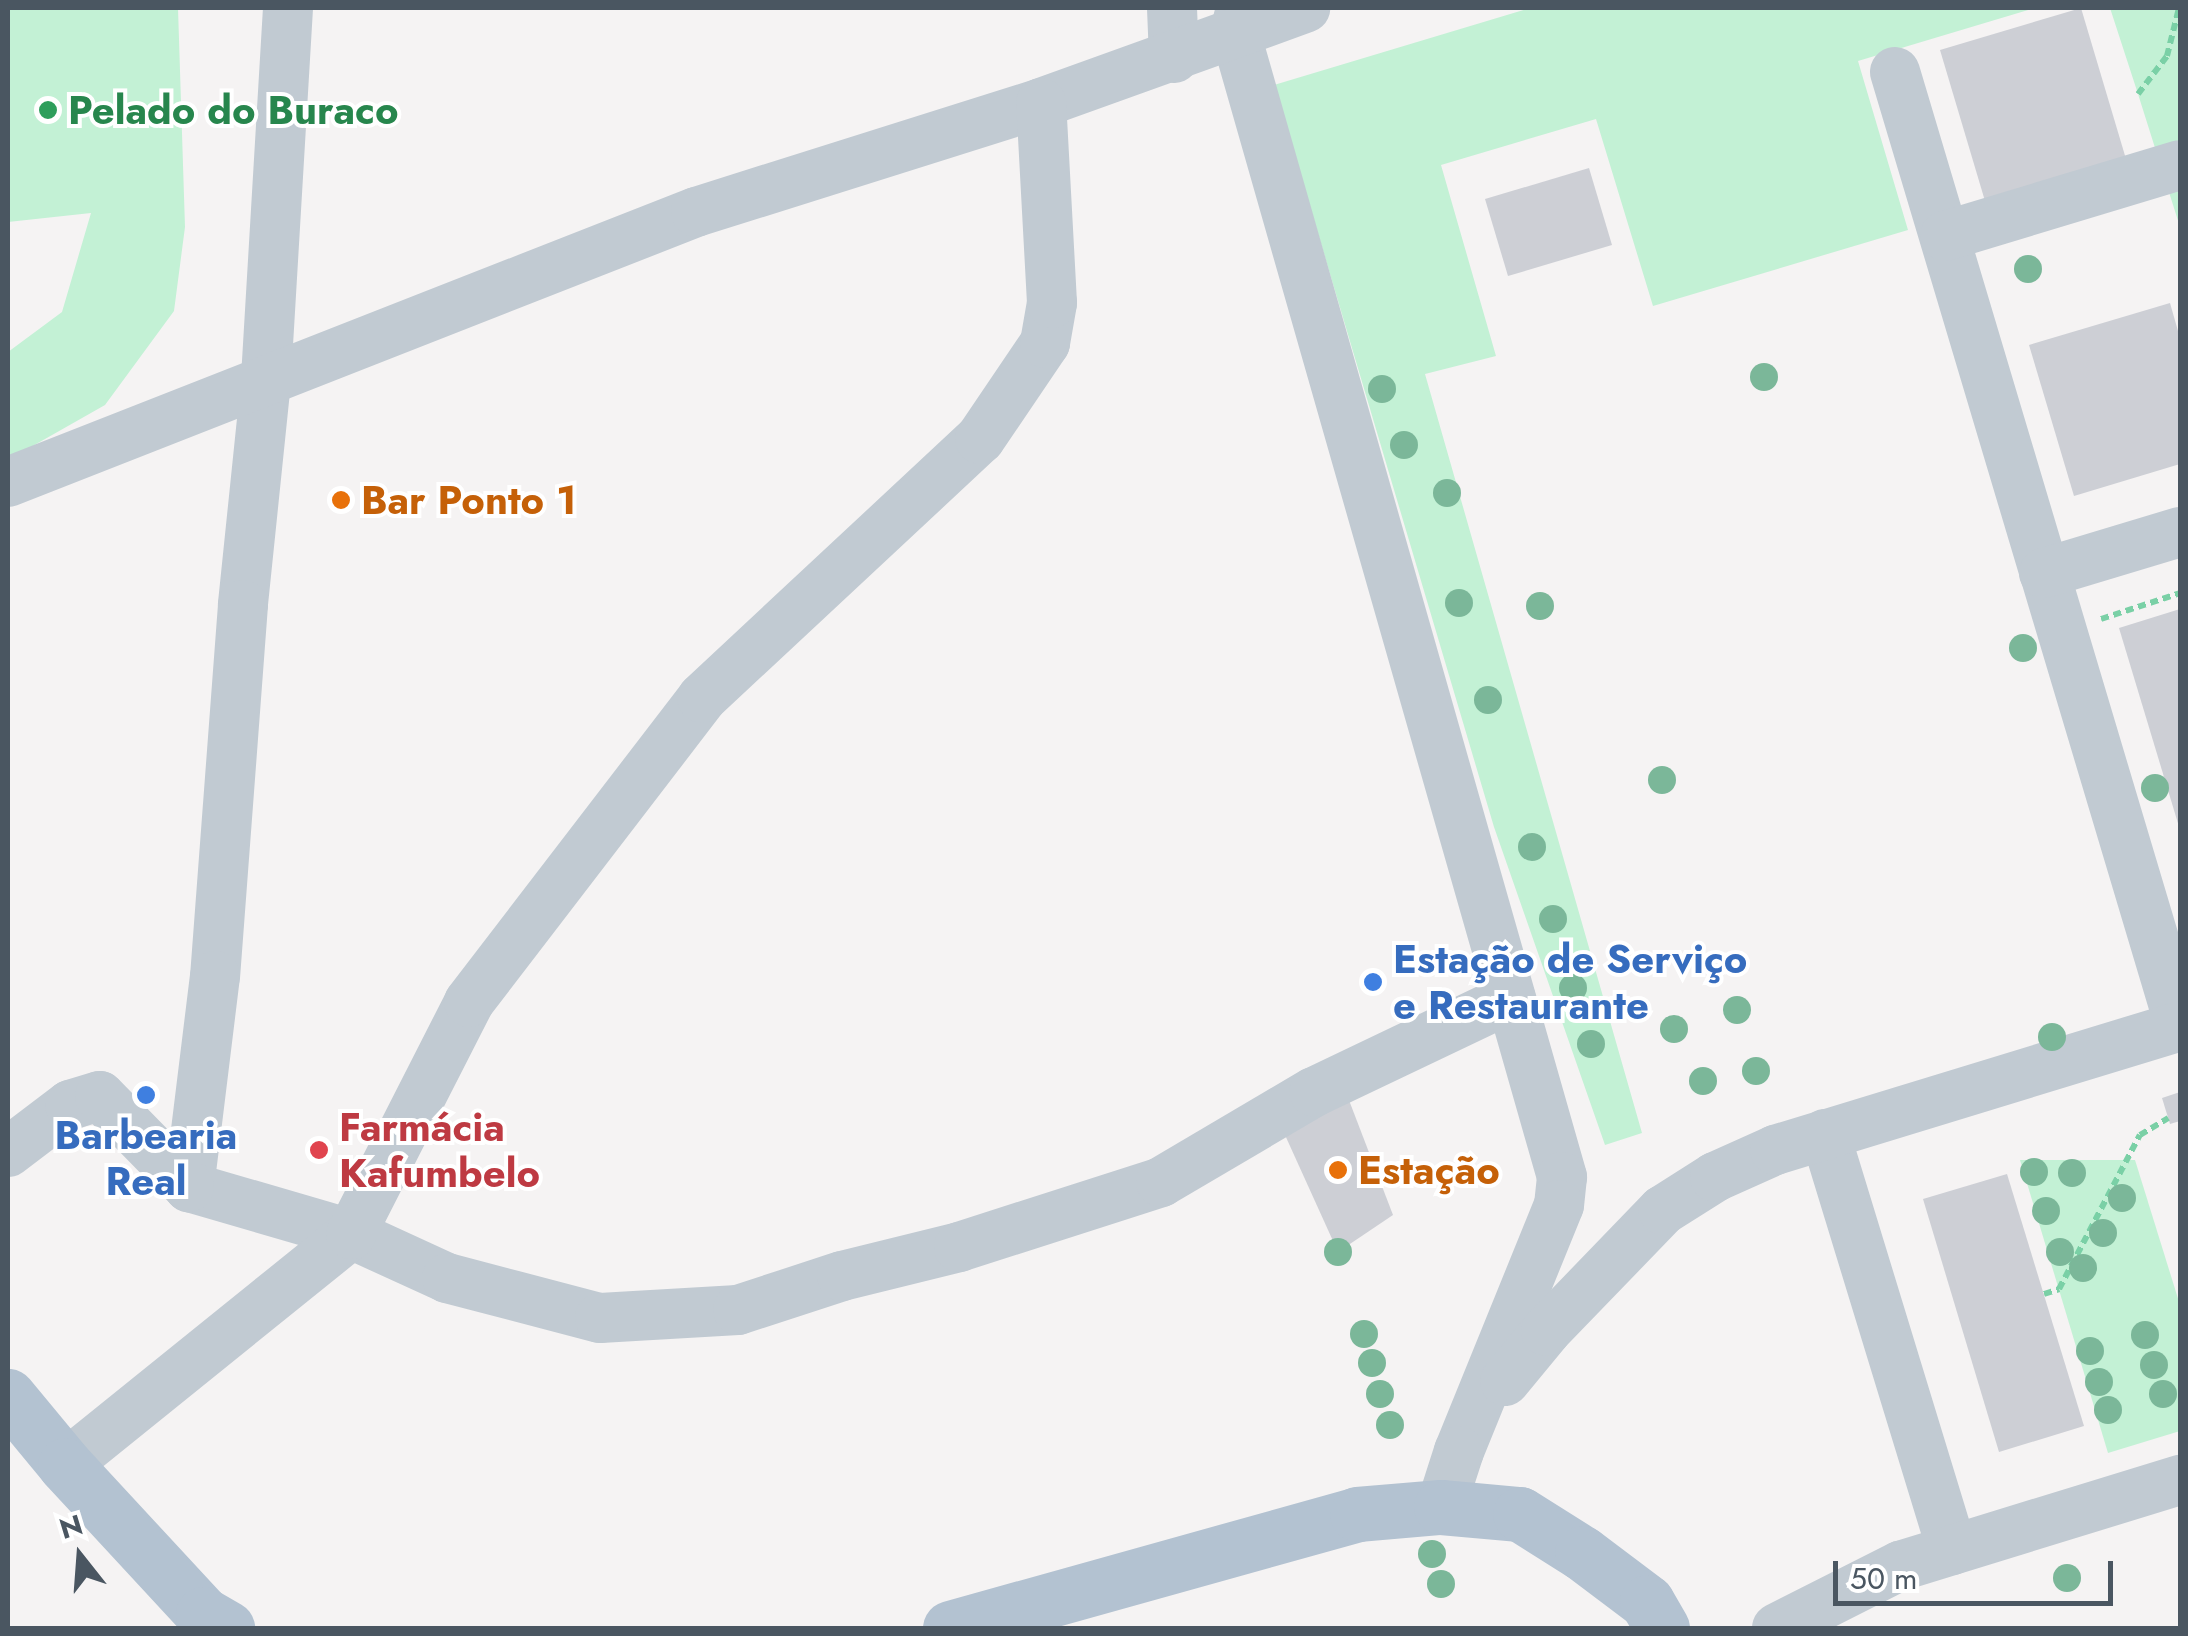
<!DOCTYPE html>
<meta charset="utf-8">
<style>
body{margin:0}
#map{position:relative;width:2188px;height:1636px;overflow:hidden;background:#f5f3f3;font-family:Jost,sans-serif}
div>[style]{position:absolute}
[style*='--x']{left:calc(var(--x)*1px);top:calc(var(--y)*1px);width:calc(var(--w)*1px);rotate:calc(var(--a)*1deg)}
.green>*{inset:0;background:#c3f1d5}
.building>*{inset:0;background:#cdcfd5}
.path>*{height:6px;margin-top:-3px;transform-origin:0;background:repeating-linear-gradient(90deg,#7ad0a6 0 8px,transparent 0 13px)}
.minor>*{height:50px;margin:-25px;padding:0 25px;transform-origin:25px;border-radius:25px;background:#c1cad2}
.major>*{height:55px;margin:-27.5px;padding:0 27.5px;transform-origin:27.5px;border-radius:27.5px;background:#b3c2d1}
.trees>*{width:28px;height:28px;margin:-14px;border-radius:50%;background:#7bb799}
.dots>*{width:28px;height:28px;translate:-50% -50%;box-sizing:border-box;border:5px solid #fff;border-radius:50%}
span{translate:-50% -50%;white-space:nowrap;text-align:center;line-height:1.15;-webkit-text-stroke:8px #fff;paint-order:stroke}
.leisure-label{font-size:40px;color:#27864d;font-weight:700}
.left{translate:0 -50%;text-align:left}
.food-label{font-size:40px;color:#c56008;font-weight:700}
.shop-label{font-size:40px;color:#366cbe;font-weight:700}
.health-label{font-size:40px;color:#be3a42;font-weight:700}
.frame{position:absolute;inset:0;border:10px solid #4a5661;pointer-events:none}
.north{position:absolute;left:30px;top:1506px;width:100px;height:100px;-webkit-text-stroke:8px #fff;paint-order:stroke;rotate:343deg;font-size:28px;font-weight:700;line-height:40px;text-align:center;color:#4a5661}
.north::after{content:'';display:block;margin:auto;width:35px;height:45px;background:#4a5661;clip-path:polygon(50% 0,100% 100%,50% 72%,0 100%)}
.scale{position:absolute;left:1833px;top:1561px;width:280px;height:45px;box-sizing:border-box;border:5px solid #4a5661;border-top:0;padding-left:12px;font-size:30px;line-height:35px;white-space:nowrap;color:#4a5661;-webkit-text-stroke:8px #fff;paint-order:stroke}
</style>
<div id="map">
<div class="green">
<div style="clip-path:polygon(8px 8px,178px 8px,185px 227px,174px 311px,105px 405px,8px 460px,8px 352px,62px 312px,91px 213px,8px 222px)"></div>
<div style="clip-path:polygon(1530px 8px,2035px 8px,1858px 61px,1908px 230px,1653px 306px,1596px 119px,1441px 165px,1496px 356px,1425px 374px,1642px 1133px,1605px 1145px,1494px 827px,1274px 85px)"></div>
<div style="clip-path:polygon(2110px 8px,2180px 8px,2180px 227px,2138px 94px)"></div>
<div style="clip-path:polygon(2020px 1160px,2135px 1160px,2180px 1305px,2180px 1431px,2108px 1453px)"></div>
</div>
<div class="building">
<div style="clip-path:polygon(2081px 8px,2126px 159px,1985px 201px,1940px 50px)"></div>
<div style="clip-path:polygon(1589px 168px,1612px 245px,1508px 276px,1485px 199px)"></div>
<div style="clip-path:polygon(2170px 303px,2180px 338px,2180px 464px,2074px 496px,2029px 345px)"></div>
<div style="clip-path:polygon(2180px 609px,2180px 830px,2119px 628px)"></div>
<div style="clip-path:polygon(2180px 1092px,2180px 1121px,2170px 1124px,2162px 1098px)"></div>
<div style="clip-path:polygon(1347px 1095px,1393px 1215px,1338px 1252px,1280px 1124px)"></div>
<div style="clip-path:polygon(2007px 1174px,2084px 1426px,1999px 1452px,1923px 1199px)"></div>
</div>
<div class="path">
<div style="--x:2138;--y:94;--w:48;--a:-52.7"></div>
<div style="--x:2167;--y:56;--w:49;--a:-76"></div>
<div style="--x:2101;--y:619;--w:83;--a:-18.2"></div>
<div style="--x:2044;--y:1294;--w:16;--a:-18"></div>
<div style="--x:2059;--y:1289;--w:174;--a:-62.3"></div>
<div style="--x:2140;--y:1135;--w:33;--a:-31"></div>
</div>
<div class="minor">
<div style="--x:288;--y:8;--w:374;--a:93.4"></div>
<div style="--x:266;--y:381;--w:225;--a:95.9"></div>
<div style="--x:243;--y:605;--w:372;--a:94.3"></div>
<div style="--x:215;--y:976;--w:213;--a:97"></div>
<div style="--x:189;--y:1187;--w:169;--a:16.2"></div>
<div style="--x:351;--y:1234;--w:106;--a:24.6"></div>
<div style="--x:447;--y:1278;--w:158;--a:14.7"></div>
<div style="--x:600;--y:1318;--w:138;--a:-3.3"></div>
<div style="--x:738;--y:1310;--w:109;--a:-18.1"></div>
<div style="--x:842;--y:1276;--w:121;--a:-13.9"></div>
<div style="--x:959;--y:1247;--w:212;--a:-17.8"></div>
<div style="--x:1161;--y:1182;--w:178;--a:-30.5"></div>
<div style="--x:1314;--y:1092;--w:218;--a:-25.5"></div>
<div style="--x:1172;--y:8;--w:50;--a:87.7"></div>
<div style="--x:1241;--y:8;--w:25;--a:104"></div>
<div style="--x:1235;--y:32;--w:1191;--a:74.06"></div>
<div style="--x:1562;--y:1177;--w:28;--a:96"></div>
<div style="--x:1559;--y:1205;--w:266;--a:112.1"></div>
<div style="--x:1459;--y:1451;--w:59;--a:107.8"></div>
<div style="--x:1895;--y:72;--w:996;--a:73.37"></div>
<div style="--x:1945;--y:236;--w:245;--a:-16.8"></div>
<div style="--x:8;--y:482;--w:739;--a:-21.43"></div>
<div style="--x:696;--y:212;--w:362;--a:-17.5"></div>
<div style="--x:1041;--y:103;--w:281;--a:-19.8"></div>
<div style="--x:2044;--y:573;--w:142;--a:-16.8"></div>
<div style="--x:1825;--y:1134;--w:435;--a:73"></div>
<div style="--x:8;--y:1152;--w:78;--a:-37.2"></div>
<div style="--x:70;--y:1105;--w:31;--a:-17"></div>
<div style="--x:100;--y:1096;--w:127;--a:45.6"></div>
<div style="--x:1505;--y:1381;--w:65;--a:-50.6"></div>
<div style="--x:1546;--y:1331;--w:168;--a:-46"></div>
<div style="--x:1663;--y:1210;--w:62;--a:-32.4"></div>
<div style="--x:1715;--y:1177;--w:66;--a:-24.2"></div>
<div style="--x:1775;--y:1150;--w:424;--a:-17"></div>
<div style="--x:65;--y:1465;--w:368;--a:-38.9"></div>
<div style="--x:351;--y:1234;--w:260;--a:-63"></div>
<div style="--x:469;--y:1002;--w:383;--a:-52.5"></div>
<div style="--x:702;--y:698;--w:380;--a:-43"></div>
<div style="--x:980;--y:439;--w:116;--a:-55.9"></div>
<div style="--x:1045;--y:343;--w:41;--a:-80.1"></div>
<div style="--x:1052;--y:303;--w:200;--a:-93.1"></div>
<div style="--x:1777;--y:1628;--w:138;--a:-26.8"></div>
<div style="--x:1900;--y:1566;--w:293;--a:-17.1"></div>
</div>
<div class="major">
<div style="--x:8;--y:1396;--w:89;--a:50.4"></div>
<div style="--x:65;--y:1465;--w:203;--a:47.2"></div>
<div style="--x:203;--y:1614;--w:28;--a:30"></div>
<div style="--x:950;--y:1628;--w:423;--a:-15.6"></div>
<div style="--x:1357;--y:1514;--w:84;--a:-4.8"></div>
<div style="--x:1441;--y:1507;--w:79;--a:5.1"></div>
<div style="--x:1520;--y:1514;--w:73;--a:32.2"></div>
<div style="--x:1582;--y:1553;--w:81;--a:37"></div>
<div style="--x:1647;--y:1602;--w:30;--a:60"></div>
</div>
<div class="trees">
<div style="left:2028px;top:269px"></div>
<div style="left:1764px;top:377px"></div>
<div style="left:1382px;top:389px"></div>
<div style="left:1404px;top:445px"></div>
<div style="left:1447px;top:493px"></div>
<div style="left:1459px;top:603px"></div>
<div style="left:1540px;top:606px"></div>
<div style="left:2023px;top:648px"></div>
<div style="left:1488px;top:700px"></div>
<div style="left:1662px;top:780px"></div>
<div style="left:2155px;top:788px"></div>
<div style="left:1532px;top:847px"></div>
<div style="left:1553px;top:919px"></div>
<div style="left:1573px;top:988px"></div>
<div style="left:1737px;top:1010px"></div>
<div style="left:1674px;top:1029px"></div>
<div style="left:2052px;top:1037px"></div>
<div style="left:1591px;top:1044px"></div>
<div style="left:1756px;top:1071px"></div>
<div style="left:1703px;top:1081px"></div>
<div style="left:2034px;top:1172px"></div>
<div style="left:2072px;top:1173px"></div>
<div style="left:2122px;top:1198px"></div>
<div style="left:2046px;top:1211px"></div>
<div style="left:2103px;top:1233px"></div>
<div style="left:1338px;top:1252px"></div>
<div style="left:2060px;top:1252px"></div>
<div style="left:2083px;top:1268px"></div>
<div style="left:1364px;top:1334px"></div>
<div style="left:2145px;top:1335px"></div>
<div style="left:2090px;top:1351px"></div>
<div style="left:1372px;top:1363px"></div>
<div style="left:2154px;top:1365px"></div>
<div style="left:2099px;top:1382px"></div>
<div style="left:1380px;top:1394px"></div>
<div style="left:2163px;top:1394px"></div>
<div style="left:2108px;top:1410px"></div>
<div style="left:1390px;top:1425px"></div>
<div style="left:1432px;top:1554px"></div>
<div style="left:2067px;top:1578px"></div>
<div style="left:1441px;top:1584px"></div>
</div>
<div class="dots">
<div style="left:48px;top:110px;background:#2e9e5b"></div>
<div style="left:341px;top:500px;background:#e8710a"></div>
<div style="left:1373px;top:982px;background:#3f7fe0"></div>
<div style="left:146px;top:1095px;background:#3f7fe0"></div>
<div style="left:319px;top:1150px;background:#e0444e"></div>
<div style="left:1338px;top:1170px;background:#e8710a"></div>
</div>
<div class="leisure-label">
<span class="left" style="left:68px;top:110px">Pelado do Buraco</span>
</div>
<div class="food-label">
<span class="left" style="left:361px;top:500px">Bar Ponto 1</span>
<span class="left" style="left:1358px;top:1170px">Estação</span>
</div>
<div class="shop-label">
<span class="left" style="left:1393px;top:982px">Estação de Serviço<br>e Restaurante</span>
<span style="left:146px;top:1158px">Barbearia<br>Real</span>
</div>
<div class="health-label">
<span class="left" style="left:339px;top:1150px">Farmácia<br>Kafumbelo</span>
</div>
<div class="frame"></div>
<div class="north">N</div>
<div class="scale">50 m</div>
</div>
